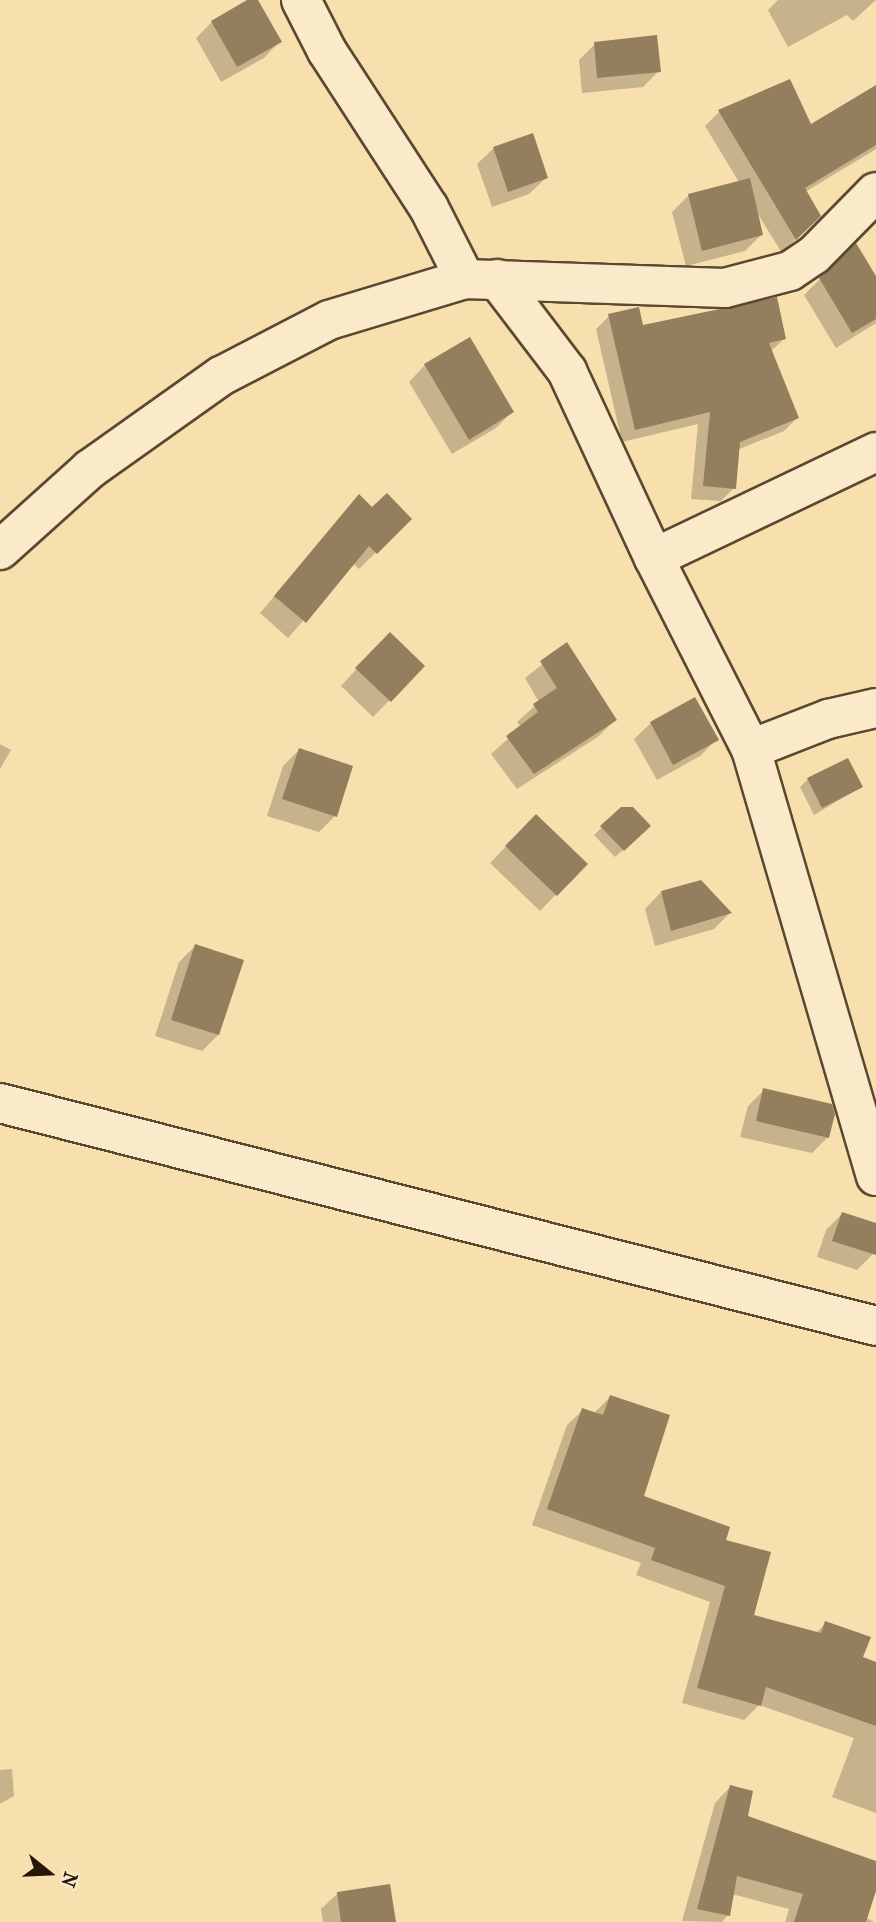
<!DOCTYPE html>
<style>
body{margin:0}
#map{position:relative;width:876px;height:1922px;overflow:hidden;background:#f8dfae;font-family:"IM FELL French Canon",serif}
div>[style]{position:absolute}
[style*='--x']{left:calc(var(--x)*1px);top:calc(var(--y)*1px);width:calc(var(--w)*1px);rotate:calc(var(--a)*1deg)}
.shadow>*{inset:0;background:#0003}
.building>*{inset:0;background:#937f5e}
.roads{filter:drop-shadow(2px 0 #5a4831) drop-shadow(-2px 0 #5a4831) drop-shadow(0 2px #5a4831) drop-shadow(0 -2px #5a4831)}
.street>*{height:38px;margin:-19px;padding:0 19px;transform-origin:19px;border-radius:19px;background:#faeaca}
span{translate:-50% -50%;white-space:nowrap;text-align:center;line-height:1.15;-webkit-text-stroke:7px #faeaca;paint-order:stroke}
.north{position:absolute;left:14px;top:1838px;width:70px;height:70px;-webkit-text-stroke:5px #faeaca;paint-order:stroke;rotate:108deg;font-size:19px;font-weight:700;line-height:28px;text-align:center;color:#251607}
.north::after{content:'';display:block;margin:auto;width:24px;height:32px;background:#251607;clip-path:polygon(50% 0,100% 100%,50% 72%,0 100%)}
</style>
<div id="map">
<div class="shadow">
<div style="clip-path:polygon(251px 0,256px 0,280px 41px,264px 58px,221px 82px,196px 38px,212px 22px)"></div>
<div style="clip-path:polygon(778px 0,876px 0,853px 21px,847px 15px,788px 47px,768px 10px)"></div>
<div style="clip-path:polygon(595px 44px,659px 71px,643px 87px,582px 93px,579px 60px)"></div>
<div style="clip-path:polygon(790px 81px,810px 126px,876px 87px,876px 149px,805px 192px,819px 216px,782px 253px,756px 211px,761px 235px,745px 251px,686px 266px,672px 212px,689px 195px,739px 182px,705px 126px,719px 112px)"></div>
<div style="clip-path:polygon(494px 148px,546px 178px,529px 194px,492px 207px,477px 164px)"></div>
<div style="clip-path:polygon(820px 279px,876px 280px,876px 323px,836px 348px,804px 295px)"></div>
<div style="clip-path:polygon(609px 316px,642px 327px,784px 339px,770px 352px,797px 418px,784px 431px,737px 450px,734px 488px,721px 501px,691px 499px,698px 424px,622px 442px,596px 329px)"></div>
<div style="clip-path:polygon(425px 365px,512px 412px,496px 428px,452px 454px,409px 382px)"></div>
<div style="clip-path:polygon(359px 496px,372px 509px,410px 519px,359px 569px,353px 563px,288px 638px,260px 613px)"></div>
<div style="clip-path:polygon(567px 645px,615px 720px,599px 736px,517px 789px,491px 754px,521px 727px,517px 722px,539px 702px,525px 678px)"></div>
<div style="clip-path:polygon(374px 650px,423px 666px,373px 717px,341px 686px)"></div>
<div style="clip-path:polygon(694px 699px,716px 740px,700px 756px,657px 780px,634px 739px,651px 723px)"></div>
<div style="clip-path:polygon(0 744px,11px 750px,0 769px)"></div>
<div style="clip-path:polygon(299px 750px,335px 816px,319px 832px,267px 816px,283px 766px)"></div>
<div style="clip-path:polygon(808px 779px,861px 787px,814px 815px,800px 787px)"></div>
<div style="clip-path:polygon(621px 809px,641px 834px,615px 857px,594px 835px)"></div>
<div style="clip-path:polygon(536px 816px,585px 864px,540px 911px,490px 863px)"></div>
<div style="clip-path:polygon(661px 892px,730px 913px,714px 929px,655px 946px,645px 909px)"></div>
<div style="clip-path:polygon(195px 946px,218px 1035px,202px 1051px,155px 1036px,179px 962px)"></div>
<div style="clip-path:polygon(764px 1090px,828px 1137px,812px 1153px,740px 1137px,748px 1106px)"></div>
<div style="clip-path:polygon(842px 1214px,876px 1225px,873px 1254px,857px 1270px,817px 1257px,826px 1230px)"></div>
<div style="clip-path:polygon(610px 1397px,641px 1497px,723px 1541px,752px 1616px,815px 1634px,826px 1623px,861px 1658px,876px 1664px,876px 1813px,832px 1797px,854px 1738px,759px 1705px,744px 1720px,682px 1703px,710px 1602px,636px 1575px,641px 1563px,532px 1525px,567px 1425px,583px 1410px,594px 1413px)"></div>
<div style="clip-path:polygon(12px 1769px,14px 1796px,0 1804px,0 1770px)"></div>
<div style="clip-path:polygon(730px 1787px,746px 1817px,876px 1862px,876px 1886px,865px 1917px,874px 1922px,785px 1922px,789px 1909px,732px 1894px,728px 1915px,722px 1922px,682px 1921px,715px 1803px)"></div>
<div style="clip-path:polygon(338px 1893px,394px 1922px,323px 1922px,321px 1909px)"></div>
</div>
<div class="building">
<div style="clip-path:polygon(247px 0,258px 0,282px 42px,237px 67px,211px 21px)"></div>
<div style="clip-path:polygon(657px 35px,661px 72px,597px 78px,594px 42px)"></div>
<div style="clip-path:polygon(790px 79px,811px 124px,876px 85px,876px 145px,805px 188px,821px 216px,796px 240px,718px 110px)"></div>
<div style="clip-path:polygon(533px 133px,548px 178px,508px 192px,493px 147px)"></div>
<div style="clip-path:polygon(750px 178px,763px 235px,702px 251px,688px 194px)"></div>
<div style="clip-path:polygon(856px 243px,876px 276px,876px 319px,852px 333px,819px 278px)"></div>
<div style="clip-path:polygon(777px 297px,786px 339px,769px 343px,799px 418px,740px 442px,736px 489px,703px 486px,710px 412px,635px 430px,608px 314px,639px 307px,643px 325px)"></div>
<div style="clip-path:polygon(470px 337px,514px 412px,469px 440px,424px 364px)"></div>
<div style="clip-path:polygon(387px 493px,412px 519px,377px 554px,369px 546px,306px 623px,274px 596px,359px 494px,372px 507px)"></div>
<div style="clip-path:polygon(390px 632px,425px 666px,391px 702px,355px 668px)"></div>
<div style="clip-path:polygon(567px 642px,617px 720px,534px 774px,506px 736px,538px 712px,533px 704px,557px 688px,540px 661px)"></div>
<div style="clip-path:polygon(695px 697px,719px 740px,673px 765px,650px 722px)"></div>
<div style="clip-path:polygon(299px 748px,353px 766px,337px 817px,282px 799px)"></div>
<div style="clip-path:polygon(848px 758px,863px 787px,822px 808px,807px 778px)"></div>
<div style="clip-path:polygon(621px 807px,633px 807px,651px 826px,624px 851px,600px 826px)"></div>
<div style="clip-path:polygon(536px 814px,588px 864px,557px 896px,505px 846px)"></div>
<div style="clip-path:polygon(701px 880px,732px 913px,671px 931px,661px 891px)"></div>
<div style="clip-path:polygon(195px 944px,244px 960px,219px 1035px,171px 1020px)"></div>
<div style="clip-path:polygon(763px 1088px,832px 1104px,835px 1114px,829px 1138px,756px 1121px)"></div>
<div style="clip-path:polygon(842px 1212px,876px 1223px,876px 1255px,832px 1241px)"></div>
<div style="clip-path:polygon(610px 1395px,670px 1415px,644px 1496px,730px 1527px,726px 1540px,771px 1552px,754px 1615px,821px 1633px,825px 1621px,871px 1637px,863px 1657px,876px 1662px,876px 1726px,766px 1687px,761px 1706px,697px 1688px,725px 1586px,651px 1560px,655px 1548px,547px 1509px,582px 1408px,603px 1415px)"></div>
<div style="clip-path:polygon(730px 1785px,753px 1791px,748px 1816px,876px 1861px,876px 1891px,866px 1922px,794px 1922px,803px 1894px,737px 1876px,730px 1916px,697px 1909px)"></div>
<div style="clip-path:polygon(390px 1884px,396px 1922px,341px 1922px,337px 1892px)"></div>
</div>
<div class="roads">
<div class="street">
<div style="--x:301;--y:0;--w:57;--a:63"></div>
<div style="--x:327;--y:51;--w:187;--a:57"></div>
<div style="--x:429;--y:208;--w:80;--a:63.1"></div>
<div style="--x:497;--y:279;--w:116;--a:52.7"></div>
<div style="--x:567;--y:371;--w:206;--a:65.1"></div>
<div style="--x:654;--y:558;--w:214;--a:63.1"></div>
<div style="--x:751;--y:749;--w:445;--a:73.7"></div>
<div style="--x:0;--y:550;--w:121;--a:-42"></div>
<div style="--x:90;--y:469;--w:161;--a:-35.4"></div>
<div style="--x:221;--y:376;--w:122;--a:-27.4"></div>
<div style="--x:329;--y:320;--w:142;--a:-16.8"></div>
<div style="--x:465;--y:279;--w:260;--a:2"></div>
<div style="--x:725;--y:288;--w:67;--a:-14.7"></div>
<div style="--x:790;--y:271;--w:29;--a:-34"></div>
<div style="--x:814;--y:255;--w:88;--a:-45.5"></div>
<div style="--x:654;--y:558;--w:246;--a:-25.5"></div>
<div style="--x:751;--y:749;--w:83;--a:-21.3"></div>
<div style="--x:828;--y:719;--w:49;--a:-12.9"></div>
<div style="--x:0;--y:1103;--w:904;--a:14.28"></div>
</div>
</div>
<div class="north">N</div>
</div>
